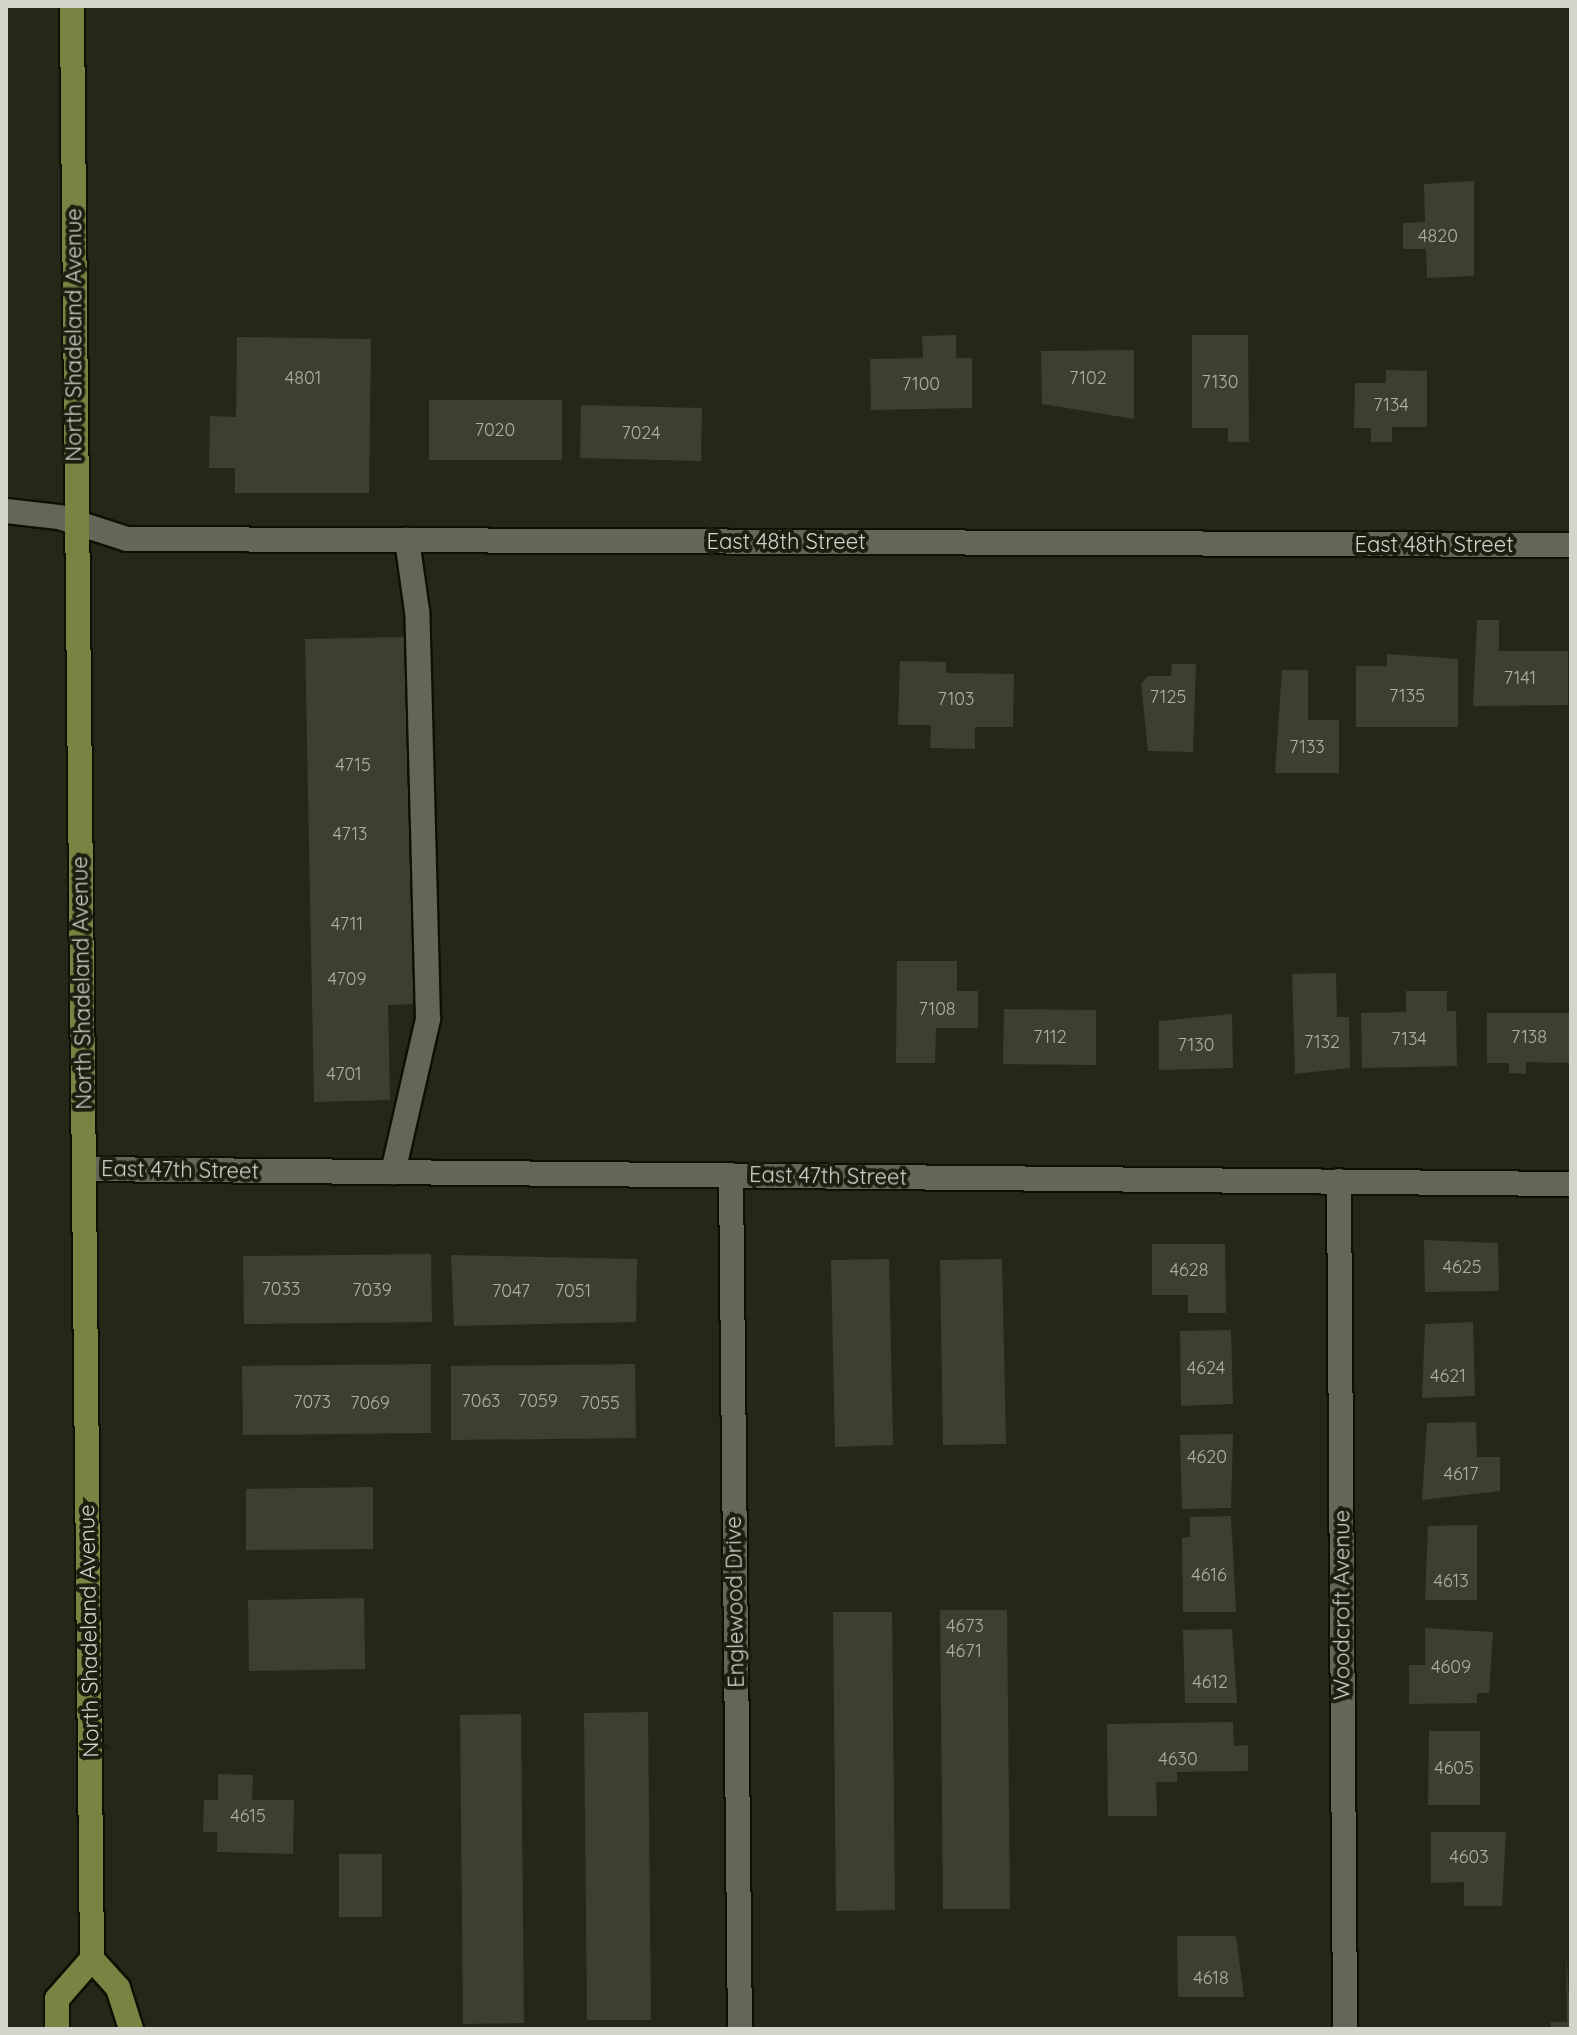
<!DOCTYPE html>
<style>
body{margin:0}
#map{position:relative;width:1577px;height:2035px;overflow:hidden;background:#252819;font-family:Quicksand,sans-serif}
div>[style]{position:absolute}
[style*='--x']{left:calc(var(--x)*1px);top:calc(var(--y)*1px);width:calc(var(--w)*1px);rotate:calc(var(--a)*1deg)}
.building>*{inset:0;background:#3d3f30}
.roads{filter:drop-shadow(2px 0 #0f1004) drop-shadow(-2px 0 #0f1004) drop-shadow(0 2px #0f1004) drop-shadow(0 -2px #0f1004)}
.minor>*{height:24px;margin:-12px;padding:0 12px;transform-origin:12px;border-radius:12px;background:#646757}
.major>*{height:24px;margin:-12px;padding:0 12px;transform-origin:12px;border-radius:12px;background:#7b8342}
span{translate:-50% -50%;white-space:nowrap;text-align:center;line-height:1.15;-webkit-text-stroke:8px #1c1e10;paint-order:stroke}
.number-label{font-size:18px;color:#aeafa4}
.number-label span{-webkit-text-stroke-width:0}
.street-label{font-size:22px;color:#d3d4cb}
.frame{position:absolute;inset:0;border:8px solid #d3d4cb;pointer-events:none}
</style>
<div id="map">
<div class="building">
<div style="clip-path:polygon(1474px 181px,1474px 276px,1427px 278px,1426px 249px,1403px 249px,1403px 223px,1425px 222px,1424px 184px)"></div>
<div style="clip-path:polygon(956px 335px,956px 358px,972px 358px,972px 408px,871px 410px,870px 359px,923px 358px,922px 336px)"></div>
<div style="clip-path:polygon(1192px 335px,1248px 335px,1249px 442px,1228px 442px,1228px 428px,1192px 428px)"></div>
<div style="clip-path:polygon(237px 337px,371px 339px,369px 493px,235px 493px,235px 468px,209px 468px,210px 416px,236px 417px)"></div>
<div style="clip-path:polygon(1134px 350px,1134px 419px,1042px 404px,1041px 351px)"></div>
<div style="clip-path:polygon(1386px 370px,1427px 371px,1427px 427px,1392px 427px,1392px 442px,1371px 442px,1371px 428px,1354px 428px,1355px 383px,1386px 383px)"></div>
<div style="clip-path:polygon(429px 400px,562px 400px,562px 460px,429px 460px)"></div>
<div style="clip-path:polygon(581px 405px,702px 408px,701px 461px,580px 458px)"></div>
<div style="clip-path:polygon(1477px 620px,1499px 620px,1499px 651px,1568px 651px,1568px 705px,1473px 706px)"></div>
<div style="clip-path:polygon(407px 637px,414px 1004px,388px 1005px,390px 1100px,314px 1102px,305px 639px)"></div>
<div style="clip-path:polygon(1387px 654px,1458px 659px,1458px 727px,1356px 727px,1356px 666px,1387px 666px)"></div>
<div style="clip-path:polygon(900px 661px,946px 662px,946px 673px,1014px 674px,1013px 727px,975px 727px,975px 749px,930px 748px,931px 725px,898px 725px)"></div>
<div style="clip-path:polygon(1172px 664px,1196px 664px,1193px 752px,1148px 751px,1141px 684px,1148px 676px,1171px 676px)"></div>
<div style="clip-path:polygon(1282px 670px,1308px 670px,1308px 720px,1339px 720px,1339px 773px,1275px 773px)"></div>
<div style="clip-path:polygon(897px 961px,957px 961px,957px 991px,978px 991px,978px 1028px,936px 1028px,935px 1063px,896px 1063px)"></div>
<div style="clip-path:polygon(1336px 973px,1337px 1017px,1349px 1017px,1350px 1068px,1295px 1074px,1292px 974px)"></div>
<div style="clip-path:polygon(1406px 991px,1447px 991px,1447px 1011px,1456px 1011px,1457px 1066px,1362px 1068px,1361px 1013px,1406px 1012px)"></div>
<div style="clip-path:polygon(1004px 1009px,1096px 1010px,1096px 1065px,1003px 1064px)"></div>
<div style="clip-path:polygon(1487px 1013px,1571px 1013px,1571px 1063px,1526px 1062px,1526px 1074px,1509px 1073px,1509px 1063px,1487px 1063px)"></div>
<div style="clip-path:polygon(1232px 1014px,1233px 1068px,1159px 1070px,1159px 1021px)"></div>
<div style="clip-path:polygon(1424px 1240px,1498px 1243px,1499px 1291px,1425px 1292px)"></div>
<div style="clip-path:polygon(1152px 1244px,1225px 1244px,1226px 1313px,1188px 1313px,1188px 1295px,1152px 1295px)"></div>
<div style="clip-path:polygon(431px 1254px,432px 1322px,244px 1324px,243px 1256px)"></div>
<div style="clip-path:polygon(451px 1255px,637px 1259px,636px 1322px,454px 1326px)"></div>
<div style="clip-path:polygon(889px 1259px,893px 1445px,835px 1447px,831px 1260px)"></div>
<div style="clip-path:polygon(1002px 1259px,1006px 1444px,943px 1445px,940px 1260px)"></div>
<div style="clip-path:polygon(1473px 1322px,1475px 1396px,1422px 1398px,1425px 1324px)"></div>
<div style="clip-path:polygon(1231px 1330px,1233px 1404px,1181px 1406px,1180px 1331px)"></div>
<div style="clip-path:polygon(431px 1364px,431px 1433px,243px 1435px,242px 1366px)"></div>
<div style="clip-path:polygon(635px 1364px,636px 1438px,451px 1440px,451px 1366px)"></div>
<div style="clip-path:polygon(1476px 1422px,1477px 1457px,1500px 1457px,1500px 1491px,1422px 1500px,1427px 1423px)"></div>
<div style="clip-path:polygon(1233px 1434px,1231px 1508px,1182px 1509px,1180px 1435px)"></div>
<div style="clip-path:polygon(373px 1487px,373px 1549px,246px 1550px,246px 1489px)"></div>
<div style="clip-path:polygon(1231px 1516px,1236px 1612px,1183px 1612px,1182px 1538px,1190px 1537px,1190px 1517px)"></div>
<div style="clip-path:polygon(1477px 1525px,1477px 1600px,1425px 1600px,1428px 1526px)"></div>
<div style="clip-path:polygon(364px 1598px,365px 1669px,249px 1671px,248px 1600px)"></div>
<div style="clip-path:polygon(940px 1610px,1007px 1610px,1010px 1909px,943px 1909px)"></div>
<div style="clip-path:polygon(833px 1612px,892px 1612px,895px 1910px,836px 1911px)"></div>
<div style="clip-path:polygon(1425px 1628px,1493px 1632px,1489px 1693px,1477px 1693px,1477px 1703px,1409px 1704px,1409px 1665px,1425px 1665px)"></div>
<div style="clip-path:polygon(1232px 1629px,1237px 1703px,1185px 1703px,1183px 1630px)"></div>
<div style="clip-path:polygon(648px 1712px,651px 2020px,587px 2020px,584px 1713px)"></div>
<div style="clip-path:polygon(521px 1714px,524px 2023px,463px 2024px,460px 1715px)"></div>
<div style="clip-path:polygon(1233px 1722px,1234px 1746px,1248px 1745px,1248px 1771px,1177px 1772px,1177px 1782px,1156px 1782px,1157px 1816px,1108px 1816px,1107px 1724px)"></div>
<div style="clip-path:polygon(1429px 1731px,1480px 1731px,1480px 1805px,1428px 1805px)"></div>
<div style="clip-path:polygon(218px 1774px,253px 1775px,252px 1800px,294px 1800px,293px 1854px,217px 1852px,217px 1832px,203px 1832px,204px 1800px,218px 1800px)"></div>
<div style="clip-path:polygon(1431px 1832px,1506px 1832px,1502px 1906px,1464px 1906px,1464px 1882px,1431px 1883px)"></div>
<div style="clip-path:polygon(339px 1854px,382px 1854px,382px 1917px,339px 1917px)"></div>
<div style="clip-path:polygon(1177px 1936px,1236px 1936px,1244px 1997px,1178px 1997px)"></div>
<div style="clip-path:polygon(1566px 1951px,1571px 2029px,1551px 2029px,1551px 2022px,1567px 2022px)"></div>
</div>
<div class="roads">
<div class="minor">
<div style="--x:6;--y:511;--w:53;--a:6.5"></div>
<div style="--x:59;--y:517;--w:71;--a:17.9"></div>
<div style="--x:127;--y:539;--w:1444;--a:0.24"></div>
<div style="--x:85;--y:1169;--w:1486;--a:0.58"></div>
<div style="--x:393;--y:1172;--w:157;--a:-77.1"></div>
<div style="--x:428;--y:1019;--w:408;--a:-91.5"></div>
<div style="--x:417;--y:611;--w:72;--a:-98"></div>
<div style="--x:731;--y:1175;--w:854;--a:89.4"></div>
<div style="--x:1339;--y:1181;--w:848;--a:89.59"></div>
</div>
<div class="major">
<div style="--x:92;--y:1959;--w:39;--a:48"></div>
<div style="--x:118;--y:1988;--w:43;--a:72.4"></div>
<div style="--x:57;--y:2029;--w:30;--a:-90"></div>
<div style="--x:57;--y:1999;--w:53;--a:-48.8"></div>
<div style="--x:92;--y:1959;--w:1953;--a:-90.59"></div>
</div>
</div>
<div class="number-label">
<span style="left:1438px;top:236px">4820</span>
<span style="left:303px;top:378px">4801</span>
<span style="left:1088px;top:378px">7102</span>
<span style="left:1220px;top:382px">7130</span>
<span style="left:921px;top:384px">7100</span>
<span style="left:1391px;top:405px">7134</span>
<span style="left:495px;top:430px">7020</span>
<span style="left:641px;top:433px">7024</span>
<span style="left:1520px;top:678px">7141</span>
<span style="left:1407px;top:696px">7135</span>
<span style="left:1168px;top:697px">7125</span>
<span style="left:956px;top:699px">7103</span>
<span style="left:1307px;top:747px">7133</span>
<span style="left:353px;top:765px">4715</span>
<span style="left:350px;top:834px">4713</span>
<span style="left:347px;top:924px">4711</span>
<span style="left:347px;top:979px">4709</span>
<span style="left:937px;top:1009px">7108</span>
<span style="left:1050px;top:1037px">7112</span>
<span style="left:1529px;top:1037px">7138</span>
<span style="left:1409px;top:1039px">7134</span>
<span style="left:1322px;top:1042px">7132</span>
<span style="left:1196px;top:1045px">7130</span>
<span style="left:344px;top:1074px">4701</span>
<span style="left:1462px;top:1267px">4625</span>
<span style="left:1189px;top:1270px">4628</span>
<span style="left:281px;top:1289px">7033</span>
<span style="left:372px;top:1290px">7039</span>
<span style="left:511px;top:1291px">7047</span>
<span style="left:573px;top:1291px">7051</span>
<span style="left:1206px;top:1368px">4624</span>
<span style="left:1448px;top:1376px">4621</span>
<span style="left:481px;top:1401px">7063</span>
<span style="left:538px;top:1401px">7059</span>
<span style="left:312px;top:1402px">7073</span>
<span style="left:370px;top:1403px">7069</span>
<span style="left:600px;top:1403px">7055</span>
<span style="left:1207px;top:1457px">4620</span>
<span style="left:1461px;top:1474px">4617</span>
<span style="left:1209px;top:1575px">4616</span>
<span style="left:1451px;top:1581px">4613</span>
<span style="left:965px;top:1626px">4673</span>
<span style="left:964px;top:1651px">4671</span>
<span style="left:1451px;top:1667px">4609</span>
<span style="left:1210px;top:1682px">4612</span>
<span style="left:1178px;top:1759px">4630</span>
<span style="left:1454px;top:1768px">4605</span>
<span style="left:248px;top:1816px">4615</span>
<span style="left:1469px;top:1857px">4603</span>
<span style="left:1211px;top:1978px">4618</span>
</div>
<div class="street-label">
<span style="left:74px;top:335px;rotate:-90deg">North Shadeland Avenue</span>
<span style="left:786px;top:542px">East 48th Street</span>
<span style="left:1434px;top:545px">East 48th Street</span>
<span style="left:82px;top:983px;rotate:-91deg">North Shadeland Avenue</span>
<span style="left:180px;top:1170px;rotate:1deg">East 47th Street</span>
<span style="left:828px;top:1176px;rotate:1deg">East 47th Street</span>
<span style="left:735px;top:1602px;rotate:-91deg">Englewood Drive</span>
<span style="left:1342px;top:1605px;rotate:-90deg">Woodcroft Avenue</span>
<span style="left:89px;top:1631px;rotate:-91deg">North Shadeland Avenue</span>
</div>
<div class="frame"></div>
</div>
